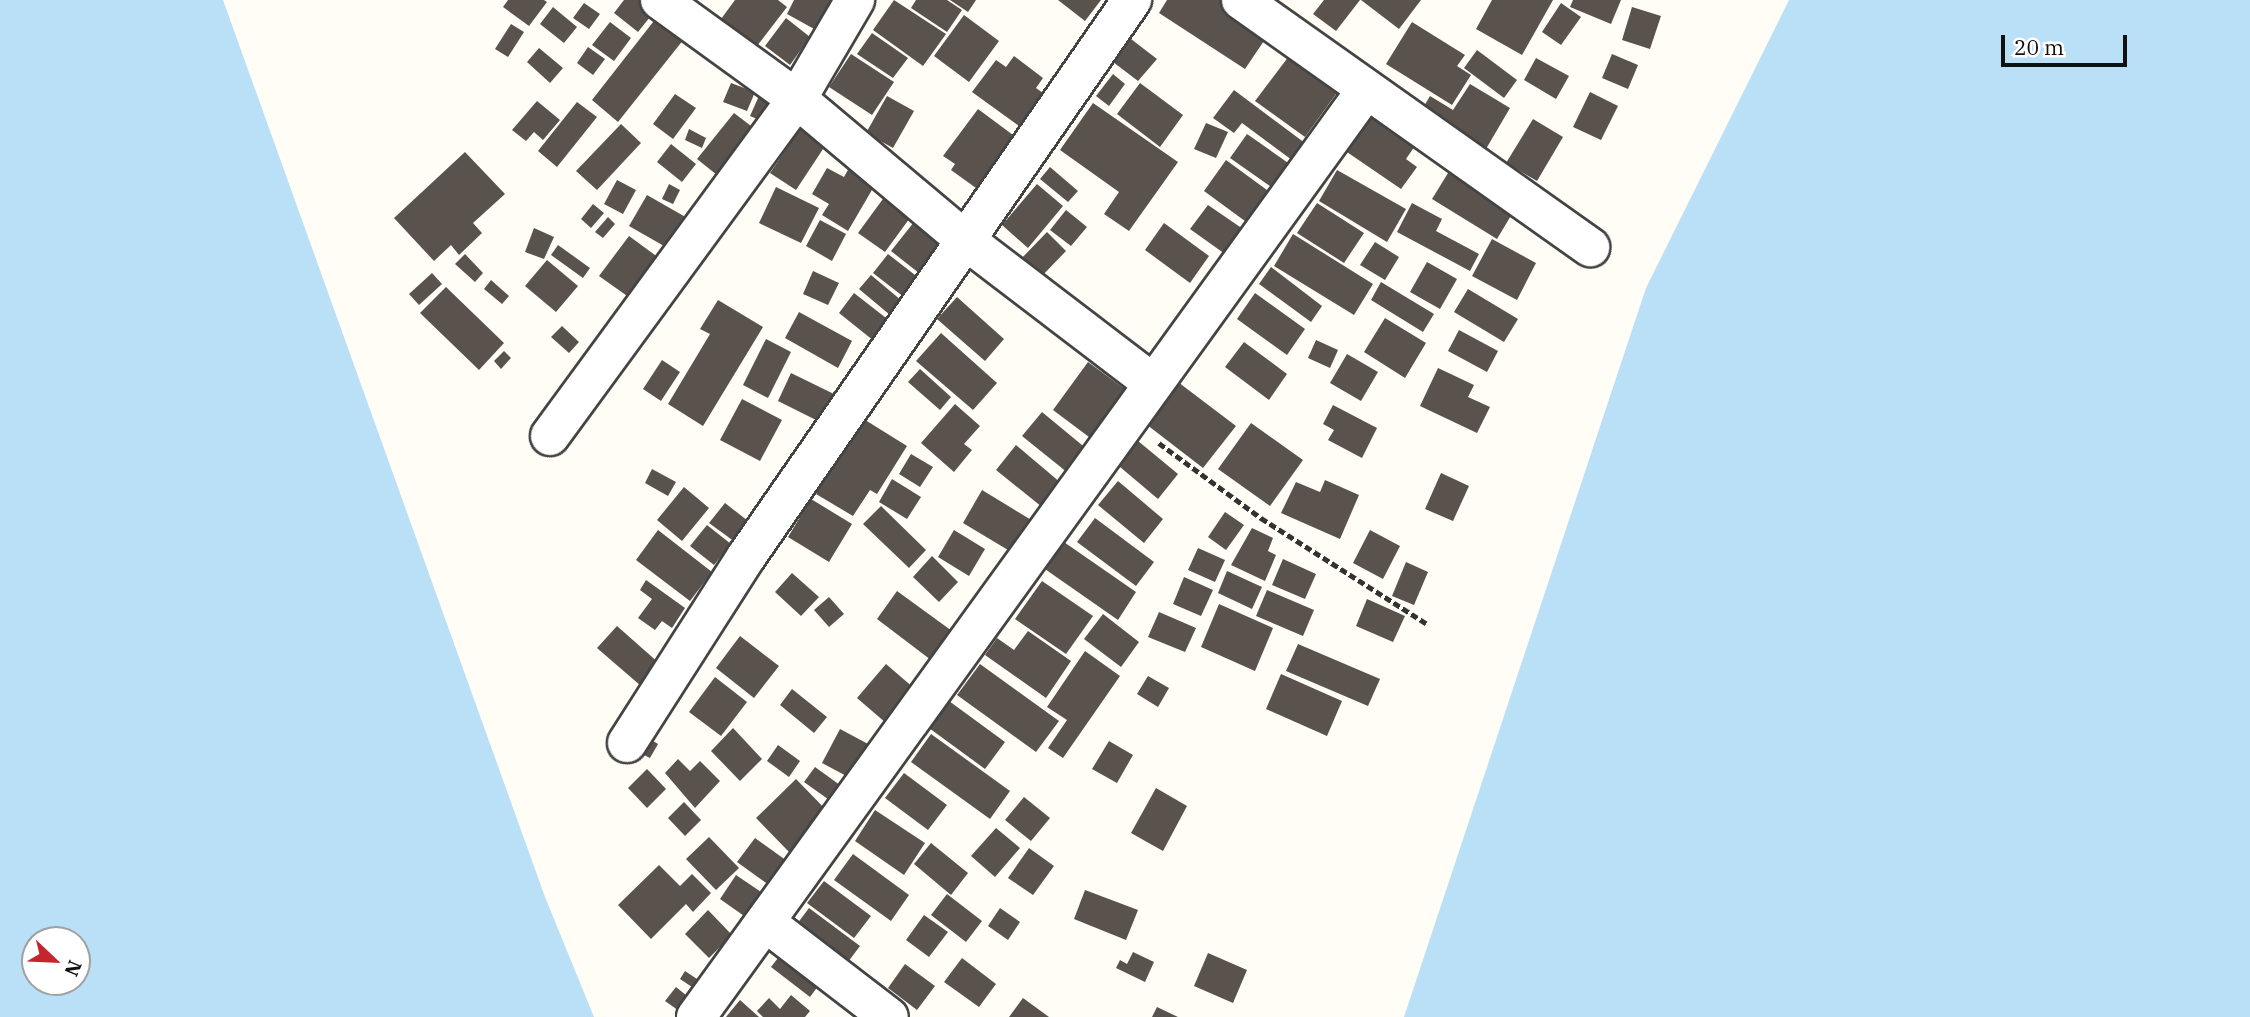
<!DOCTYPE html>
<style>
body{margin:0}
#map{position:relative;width:2250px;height:1017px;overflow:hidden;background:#fffdf5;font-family:"IBM Plex Serif",serif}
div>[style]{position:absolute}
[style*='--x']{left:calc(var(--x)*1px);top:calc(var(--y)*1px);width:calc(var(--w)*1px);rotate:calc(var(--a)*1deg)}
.water>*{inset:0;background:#b9e0f7}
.building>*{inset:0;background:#5a524d}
.path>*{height:4.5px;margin-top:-2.25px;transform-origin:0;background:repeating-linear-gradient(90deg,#333 0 7px,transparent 0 10.5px)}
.roads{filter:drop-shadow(2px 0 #444) drop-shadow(-2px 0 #444) drop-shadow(0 2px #444) drop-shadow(0 -2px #444)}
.minor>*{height:38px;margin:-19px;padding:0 19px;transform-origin:19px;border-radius:19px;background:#fff}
span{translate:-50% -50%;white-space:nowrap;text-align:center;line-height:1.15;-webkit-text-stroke:7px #fff;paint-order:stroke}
.north{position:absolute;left:21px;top:926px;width:70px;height:70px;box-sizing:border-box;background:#fff;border:2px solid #a0a0a0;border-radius:50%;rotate:113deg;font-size:19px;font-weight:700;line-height:28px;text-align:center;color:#111}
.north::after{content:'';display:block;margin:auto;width:24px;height:32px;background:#c4262e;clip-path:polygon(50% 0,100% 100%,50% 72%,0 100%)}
.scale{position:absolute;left:2001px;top:35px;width:126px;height:32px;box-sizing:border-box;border:4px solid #111;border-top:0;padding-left:9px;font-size:21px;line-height:24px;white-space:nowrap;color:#111;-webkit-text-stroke:5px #fff;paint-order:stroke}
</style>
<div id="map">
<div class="water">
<div style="clip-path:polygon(evenodd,0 0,223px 0,545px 897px,594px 1017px,0 1017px,0 0,77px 940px,77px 982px,35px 982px,35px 940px,77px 940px)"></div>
<div style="clip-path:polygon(1789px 0,2250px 0,2250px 1017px,1404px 1017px,1646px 288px)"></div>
</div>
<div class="building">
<div style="clip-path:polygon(508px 0,544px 0,547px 2px,529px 26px,503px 7px)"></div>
<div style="clip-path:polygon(624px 0,649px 0,658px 7px,638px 32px,614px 13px)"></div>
<div style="clip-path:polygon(735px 0,778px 0,787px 7px,757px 46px,721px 19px)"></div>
<div style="clip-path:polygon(794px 0,831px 0,816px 30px,787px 14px)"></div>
<div style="clip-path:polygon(894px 0,946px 34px,923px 66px,873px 30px)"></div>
<div style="clip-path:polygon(916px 0,947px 0,962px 10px,947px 32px,911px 8px)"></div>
<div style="clip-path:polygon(950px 0,976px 0,968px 12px)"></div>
<div style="clip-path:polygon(1058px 0,1101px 0,1085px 21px)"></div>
<div style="clip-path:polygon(1167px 0,1234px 0,1274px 26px,1245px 69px,1159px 13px)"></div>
<div style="clip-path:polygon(1324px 0,1360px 0,1336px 31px,1313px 14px)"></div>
<div style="clip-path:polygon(1361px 0,1421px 0,1399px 29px)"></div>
<div style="clip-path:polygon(1492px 0,1553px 0,1522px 55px,1476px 29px)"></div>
<div style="clip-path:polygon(1573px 0,1621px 0,1611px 24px,1570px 7px)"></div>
<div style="clip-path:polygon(584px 3px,600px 14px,589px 29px,573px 18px)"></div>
<div style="clip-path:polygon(1561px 3px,1581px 17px,1561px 45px,1542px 32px)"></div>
<div style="clip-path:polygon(553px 7px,577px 27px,564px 43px,540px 24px)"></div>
<div style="clip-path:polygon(1632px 7px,1661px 16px,1650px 49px,1622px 40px)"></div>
<div style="clip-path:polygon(964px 15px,999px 41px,969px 82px,934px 56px)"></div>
<div style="clip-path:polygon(657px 17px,684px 39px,618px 122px,592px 100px)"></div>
<div style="clip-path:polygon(786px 18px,810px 37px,790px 65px,765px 46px)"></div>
<div style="clip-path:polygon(610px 22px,631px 38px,614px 61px,592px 45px)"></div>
<div style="clip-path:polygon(1412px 22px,1465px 55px,1457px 66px,1471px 75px,1452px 105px,1386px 64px)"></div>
<div style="clip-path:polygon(511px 24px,524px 32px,508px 57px,495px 49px)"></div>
<div style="clip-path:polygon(872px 33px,908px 58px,893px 78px,857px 54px)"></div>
<div style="clip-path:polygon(1131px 39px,1157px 59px,1138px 81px,1113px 62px)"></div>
<div style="clip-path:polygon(588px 47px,605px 59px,593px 75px,577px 63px)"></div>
<div style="clip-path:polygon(539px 48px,563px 68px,550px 83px,527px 62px)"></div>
<div style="clip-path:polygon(1295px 48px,1344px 83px,1305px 137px,1255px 101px)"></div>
<div style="clip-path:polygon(1477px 50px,1517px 80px,1504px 98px,1464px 68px)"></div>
<div style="clip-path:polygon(851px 54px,894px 82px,872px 115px,829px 87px)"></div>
<div style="clip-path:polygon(1612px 54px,1638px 65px,1628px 89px,1602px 78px)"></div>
<div style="clip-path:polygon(1014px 56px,1043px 78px,1036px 88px,1043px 93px,1019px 126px,972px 92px,996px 60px,1006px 67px)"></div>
<div style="clip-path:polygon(1536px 58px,1569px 76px,1556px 99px,1524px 80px)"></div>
<div style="clip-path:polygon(1113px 74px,1125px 84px,1109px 106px,1096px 96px)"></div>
<div style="clip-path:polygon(731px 83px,755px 92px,747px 111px,723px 102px)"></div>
<div style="clip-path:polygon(1140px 83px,1183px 115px,1160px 147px,1117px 114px)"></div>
<div style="clip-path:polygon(1470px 84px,1510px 108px,1483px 154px,1419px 115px,1430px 96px,1453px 110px)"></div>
<div style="clip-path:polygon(763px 87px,786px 97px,773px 126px,750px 116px)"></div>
<div style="clip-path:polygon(1234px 90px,1313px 149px,1300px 166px,1242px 123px,1234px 133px,1213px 118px)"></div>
<div style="clip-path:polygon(1590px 92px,1618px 106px,1601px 140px,1573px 127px)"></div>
<div style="clip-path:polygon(675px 94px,696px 108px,673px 139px,653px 124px)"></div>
<div style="clip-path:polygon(887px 96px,914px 111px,893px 148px,866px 133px)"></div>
<div style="clip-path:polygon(537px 101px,560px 120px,543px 140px,534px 132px,526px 141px,512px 130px)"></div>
<div style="clip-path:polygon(577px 102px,597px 117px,557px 167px,538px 151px)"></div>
<div style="clip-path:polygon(1093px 103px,1178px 162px,1129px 231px,1104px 214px,1119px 192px,1060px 150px)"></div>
<div style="clip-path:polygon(1373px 108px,1419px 140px,1406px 159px,1417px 167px,1401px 189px,1344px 150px)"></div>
<div style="clip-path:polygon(978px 109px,1013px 135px,976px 188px,951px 170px,955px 164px,943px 156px)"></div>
<div style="clip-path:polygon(734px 113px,755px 129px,717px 175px,697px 159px)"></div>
<div style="clip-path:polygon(1533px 119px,1563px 137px,1537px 181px,1506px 163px)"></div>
<div style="clip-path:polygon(1206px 123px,1228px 132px,1216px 158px,1194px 149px)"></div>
<div style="clip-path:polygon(621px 124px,641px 143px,597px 190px,576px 171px)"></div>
<div style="clip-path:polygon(689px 129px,706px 138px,702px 148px,685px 140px)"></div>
<div style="clip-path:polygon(800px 129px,825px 146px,796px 190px,770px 173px)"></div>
<div style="clip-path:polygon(1247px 134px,1291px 165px,1274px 189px,1230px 158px)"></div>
<div style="clip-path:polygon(671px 144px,696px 164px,682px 182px,657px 162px)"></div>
<div style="clip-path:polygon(465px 152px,505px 194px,473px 223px,482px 233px,459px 255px,451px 245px,434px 261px,394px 218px)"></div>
<div style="clip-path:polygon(1226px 160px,1271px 193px,1249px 224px,1204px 191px)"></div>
<div style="clip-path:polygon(1453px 165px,1518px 204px,1497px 239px,1432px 199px)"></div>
<div style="clip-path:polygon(1050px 167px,1078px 191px,1068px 202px,1040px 179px)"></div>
<div style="clip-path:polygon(827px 168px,844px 177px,849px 168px,876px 183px,848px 231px,822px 215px,829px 204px,812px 194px)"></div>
<div style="clip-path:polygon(1337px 170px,1406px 209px,1387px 242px,1319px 201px)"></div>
<div style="clip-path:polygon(617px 180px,636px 190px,623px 214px,604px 204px)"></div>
<div style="clip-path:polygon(669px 184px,680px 190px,673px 204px,662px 199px)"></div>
<div style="clip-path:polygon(1037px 184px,1063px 206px,1028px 248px,1002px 225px)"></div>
<div style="clip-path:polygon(776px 187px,819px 208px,801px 243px,759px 223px)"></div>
<div style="clip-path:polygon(888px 192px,915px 211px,885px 252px,858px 233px)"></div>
<div style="clip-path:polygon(647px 195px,689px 219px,671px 250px,629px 226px)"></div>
<div style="clip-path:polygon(1317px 203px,1364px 233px,1344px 263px,1297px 233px)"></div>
<div style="clip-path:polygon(1412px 203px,1442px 219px,1436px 231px,1479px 254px,1470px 271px,1397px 232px)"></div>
<div style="clip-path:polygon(593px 204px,604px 213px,591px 228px,581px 219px)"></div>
<div style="clip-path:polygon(1208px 205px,1243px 229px,1225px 254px,1190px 229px)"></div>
<div style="clip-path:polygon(1066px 210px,1087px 227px,1071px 246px,1050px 230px)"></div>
<div style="clip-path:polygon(608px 217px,615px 224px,603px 238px,595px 232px)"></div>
<div style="clip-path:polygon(918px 217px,951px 243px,924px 277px,891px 251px)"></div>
<div style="clip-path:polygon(820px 220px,846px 234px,832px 261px,806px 246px)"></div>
<div style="clip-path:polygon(1164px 223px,1209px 256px,1190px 283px,1145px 250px)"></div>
<div style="clip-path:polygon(534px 228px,554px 237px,544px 259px,525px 252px)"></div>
<div style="clip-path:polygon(1047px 232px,1066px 251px,1039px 279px,1019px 261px)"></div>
<div style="clip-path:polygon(1293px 234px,1373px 284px,1354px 315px,1274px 266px)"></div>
<div style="clip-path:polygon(629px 236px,659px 258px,630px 298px,599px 276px)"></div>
<div style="clip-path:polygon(1492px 239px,1536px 263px,1517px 300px,1472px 276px)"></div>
<div style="clip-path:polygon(1375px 242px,1399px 257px,1385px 280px,1360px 265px)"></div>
<div style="clip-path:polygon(558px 245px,590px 268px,583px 278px,551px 255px)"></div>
<div style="clip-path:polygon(465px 254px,483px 273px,475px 282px,455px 264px)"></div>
<div style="clip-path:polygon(888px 254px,924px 282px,909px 301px,873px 273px)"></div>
<div style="clip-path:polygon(547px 260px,578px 286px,556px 312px,525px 286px)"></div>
<div style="clip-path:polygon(1427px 262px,1457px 279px,1440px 309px,1410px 292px)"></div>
<div style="clip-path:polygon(1271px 267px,1322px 306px,1311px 322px,1259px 284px)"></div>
<div style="clip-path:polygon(813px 271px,839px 283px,828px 305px,803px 294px)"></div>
<div style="clip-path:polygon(432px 273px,442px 284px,419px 305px,409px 294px)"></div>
<div style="clip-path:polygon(871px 275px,908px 306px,896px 320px,859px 289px)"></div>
<div style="clip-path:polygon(491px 280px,509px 296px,502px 304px,484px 289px)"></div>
<div style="clip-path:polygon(1381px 282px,1434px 314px,1423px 332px,1371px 300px)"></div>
<div style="clip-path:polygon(446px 287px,504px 343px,479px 370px,420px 313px)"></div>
<div style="clip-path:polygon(1468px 289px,1518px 319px,1504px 342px,1454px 312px)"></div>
<div style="clip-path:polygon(854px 293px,895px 325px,879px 345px,839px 313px)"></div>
<div style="clip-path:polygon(1255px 293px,1305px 329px,1287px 355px,1237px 319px)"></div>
<div style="clip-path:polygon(957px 297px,1004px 339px,985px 361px,937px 319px)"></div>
<div style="clip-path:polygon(718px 300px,763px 327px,703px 426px,668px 404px,710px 334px,700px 329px)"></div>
<div style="clip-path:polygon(799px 312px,852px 341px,838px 368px,785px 338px)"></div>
<div style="clip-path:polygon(1385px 318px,1426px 343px,1405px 378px,1364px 352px)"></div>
<div style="clip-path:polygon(562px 326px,579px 342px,569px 353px,551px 337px)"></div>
<div style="clip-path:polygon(1459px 330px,1498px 351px,1487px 372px,1448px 351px)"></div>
<div style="clip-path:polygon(941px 333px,997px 383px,973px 410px,916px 361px)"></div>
<div style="clip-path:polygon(766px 339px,791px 352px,768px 398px,743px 385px)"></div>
<div style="clip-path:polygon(1316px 340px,1338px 350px,1330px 368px,1308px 358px)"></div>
<div style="clip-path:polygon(1244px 342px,1287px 374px,1269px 400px,1225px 367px)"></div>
<div style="clip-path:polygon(504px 351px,511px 358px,501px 369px,494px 361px)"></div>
<div style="clip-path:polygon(1347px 354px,1378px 372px,1361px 401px,1330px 383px)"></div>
<div style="clip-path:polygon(662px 360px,680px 372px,661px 401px,643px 389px)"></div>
<div style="clip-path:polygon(1088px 362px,1129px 392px,1093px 440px,1053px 410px)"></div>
<div style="clip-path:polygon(1438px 368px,1474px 385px,1468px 397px,1490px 407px,1477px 433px,1420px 406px)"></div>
<div style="clip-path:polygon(920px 369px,951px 397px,940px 410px,908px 382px)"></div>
<div style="clip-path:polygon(791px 373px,836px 395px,822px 423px,778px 401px)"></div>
<div style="clip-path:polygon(1174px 379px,1236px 426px,1203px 468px,1142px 421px)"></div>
<div style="clip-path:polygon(742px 399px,782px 420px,760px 461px,720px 440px)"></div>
<div style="clip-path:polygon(955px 404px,980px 426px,964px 444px,972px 450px,954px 472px,921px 443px)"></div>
<div style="clip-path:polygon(1333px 405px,1377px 428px,1362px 458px,1328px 440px,1334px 430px,1323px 424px)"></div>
<div style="clip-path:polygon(1042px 412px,1088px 450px,1068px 473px,1022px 436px)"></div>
<div style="clip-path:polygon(862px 418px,907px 446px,877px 494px,870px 490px,853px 516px,816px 494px)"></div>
<div style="clip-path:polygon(1251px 423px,1303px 460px,1270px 506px,1218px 469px)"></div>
<div style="clip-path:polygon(1132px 436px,1178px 474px,1158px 499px,1113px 461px)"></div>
<div style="clip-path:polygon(1016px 445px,1061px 483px,1042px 507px,996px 470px)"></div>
<div style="clip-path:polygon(911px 454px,933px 467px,920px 487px,899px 474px)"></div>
<div style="clip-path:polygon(652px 469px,676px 482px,668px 496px,645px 483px)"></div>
<div style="clip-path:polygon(1441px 473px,1469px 486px,1453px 521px,1425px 509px)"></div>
<div style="clip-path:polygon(892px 479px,921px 497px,907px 519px,879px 502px)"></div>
<div style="clip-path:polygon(1325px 480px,1359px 495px,1340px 539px,1281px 513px,1296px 482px,1320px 492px)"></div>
<div style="clip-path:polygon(1118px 481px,1163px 519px,1144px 543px,1098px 505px)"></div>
<div style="clip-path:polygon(684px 487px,709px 508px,682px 541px,657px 520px)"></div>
<div style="clip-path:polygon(982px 490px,1033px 521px,1013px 553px,963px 523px)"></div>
<div style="clip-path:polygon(811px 499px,852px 524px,829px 562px,788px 537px)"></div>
<div style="clip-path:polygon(725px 503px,757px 528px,735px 542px,709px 523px)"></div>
<div style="clip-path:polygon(881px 506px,926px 550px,909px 568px,863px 524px)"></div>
<div style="clip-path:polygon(1225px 512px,1244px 525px,1226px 550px,1208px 537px)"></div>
<div style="clip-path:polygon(1095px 518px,1154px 562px,1136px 586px,1077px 542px)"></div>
<div style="clip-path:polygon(707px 525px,731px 544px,714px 565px,690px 546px)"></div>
<div style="clip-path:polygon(1252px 528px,1273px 538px,1268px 551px,1276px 555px,1265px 581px,1231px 565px)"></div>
<div style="clip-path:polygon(658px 530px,712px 572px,690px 601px,636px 560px)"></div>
<div style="clip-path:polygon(954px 530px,985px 549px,969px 576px,938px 557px)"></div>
<div style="clip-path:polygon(1370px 530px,1400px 546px,1383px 579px,1353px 563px)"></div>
<div style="clip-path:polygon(1061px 540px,1136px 592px,1118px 620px,1042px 567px)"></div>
<div style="clip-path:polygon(1198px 548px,1225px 560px,1215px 582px,1188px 570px)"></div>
<div style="clip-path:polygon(932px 556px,958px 582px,939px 602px,913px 577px)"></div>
<div style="clip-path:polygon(1283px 559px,1316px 574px,1305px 599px,1272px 585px)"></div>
<div style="clip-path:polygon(1406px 562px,1428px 572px,1414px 605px,1392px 596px)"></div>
<div style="clip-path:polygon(1227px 571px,1262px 587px,1252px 609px,1218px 593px)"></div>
<div style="clip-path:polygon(792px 573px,819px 597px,801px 616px,775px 592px)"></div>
<div style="clip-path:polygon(1184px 577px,1213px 590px,1201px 616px,1173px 604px)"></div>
<div style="clip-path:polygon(646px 580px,685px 608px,672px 628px,662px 621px,655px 630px,638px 618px,652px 599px,640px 590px)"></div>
<div style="clip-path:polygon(1042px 581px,1093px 616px,1066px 654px,1015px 619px)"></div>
<div style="clip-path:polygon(1267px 590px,1314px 610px,1303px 636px,1256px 616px)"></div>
<div style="clip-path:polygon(897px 591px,952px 631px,931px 660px,877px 619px)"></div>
<div style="clip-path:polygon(829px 597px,844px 614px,829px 627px,814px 610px)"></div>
<div style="clip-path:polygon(1367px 599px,1405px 616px,1393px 642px,1356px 626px)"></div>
<div style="clip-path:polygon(1219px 604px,1273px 628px,1255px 671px,1201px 647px)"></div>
<div style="clip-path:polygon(1159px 612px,1196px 628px,1185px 652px,1148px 637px)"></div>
<div style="clip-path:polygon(1103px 614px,1139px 642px,1121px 667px,1084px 639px)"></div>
<div style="clip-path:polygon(617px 626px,660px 664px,641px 686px,597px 648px)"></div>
<div style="clip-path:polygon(1028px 631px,1071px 661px,1046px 698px,985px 655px,997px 638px,1014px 650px)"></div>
<div style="clip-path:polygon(740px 636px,779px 666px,754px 698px,716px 668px)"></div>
<div style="clip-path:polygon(1298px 644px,1380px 679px,1368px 706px,1286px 671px)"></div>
<div style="clip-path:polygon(1085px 651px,1120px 676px,1063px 758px,1048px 748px,1067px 720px,1047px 707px)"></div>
<div style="clip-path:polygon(886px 664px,915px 689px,886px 723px,857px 698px)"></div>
<div style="clip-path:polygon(980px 664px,1059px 721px,1036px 752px,957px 695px)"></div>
<div style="clip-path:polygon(1281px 674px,1342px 701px,1327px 736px,1266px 709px)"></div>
<div style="clip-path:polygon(1148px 676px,1169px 688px,1158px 707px,1137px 694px)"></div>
<div style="clip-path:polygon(715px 677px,747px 702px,721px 736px,689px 712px)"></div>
<div style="clip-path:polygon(792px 689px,827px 717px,814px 733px,780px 705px)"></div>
<div style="clip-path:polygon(949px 701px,1005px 742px,985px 769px,929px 728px)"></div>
<div style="clip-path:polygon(733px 728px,762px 759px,740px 781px,711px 751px)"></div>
<div style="clip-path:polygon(840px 729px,870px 745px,852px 779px,822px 763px)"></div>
<div style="clip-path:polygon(931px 734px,1010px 791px,990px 819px,911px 762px)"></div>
<div style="clip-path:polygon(645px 736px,658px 744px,650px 758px,636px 751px)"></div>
<div style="clip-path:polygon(1109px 741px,1133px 755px,1117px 783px,1092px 769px)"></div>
<div style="clip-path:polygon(778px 745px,800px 761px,789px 777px,767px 761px)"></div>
<div style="clip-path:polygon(678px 759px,690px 771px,700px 761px,720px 781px,695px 808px,665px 773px)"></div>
<div style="clip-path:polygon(815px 767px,844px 788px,832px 802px,804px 782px)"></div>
<div style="clip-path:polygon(647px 769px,666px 789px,647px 808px,628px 788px)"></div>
<div style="clip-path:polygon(904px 773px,947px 805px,928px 830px,885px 798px)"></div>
<div style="clip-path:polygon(796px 779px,831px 815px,791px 854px,756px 818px)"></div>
<div style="clip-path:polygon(1156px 788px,1187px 806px,1163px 851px,1131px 833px)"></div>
<div style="clip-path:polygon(1024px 797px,1050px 818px,1031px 841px,1005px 820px)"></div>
<div style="clip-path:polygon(684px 802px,701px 820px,685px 836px,668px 818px)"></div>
<div style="clip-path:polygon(875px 810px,925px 843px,904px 875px,855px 841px)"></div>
<div style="clip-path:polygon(996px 828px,1020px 848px,995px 877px,971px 856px)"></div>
<div style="clip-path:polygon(709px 837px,739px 868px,716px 890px,686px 859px)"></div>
<div style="clip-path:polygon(755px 838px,787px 861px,769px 885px,737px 862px)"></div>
<div style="clip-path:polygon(931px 843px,968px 873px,951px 895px,914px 864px)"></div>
<div style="clip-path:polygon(1029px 848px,1054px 866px,1033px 895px,1008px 878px)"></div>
<div style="clip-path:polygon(853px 854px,909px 895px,891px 921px,834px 880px)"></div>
<div style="clip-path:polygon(659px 865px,680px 886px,692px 874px,711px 893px,693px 912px,686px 904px,651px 939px,618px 905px)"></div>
<div style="clip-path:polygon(736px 875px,764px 894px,747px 918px,720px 899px)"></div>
<div style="clip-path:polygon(824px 881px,871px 916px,854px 938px,807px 903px)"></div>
<div style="clip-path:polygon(1085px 890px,1138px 910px,1126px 940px,1074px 919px)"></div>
<div style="clip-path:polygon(947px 894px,982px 921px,966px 942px,931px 915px)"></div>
<div style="clip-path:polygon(809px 908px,860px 946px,842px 970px,791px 932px)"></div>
<div style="clip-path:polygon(1000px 908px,1020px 922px,1008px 940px,988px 926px)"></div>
<div style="clip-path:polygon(708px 910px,732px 935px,709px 958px,685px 934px)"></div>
<div style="clip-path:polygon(924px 915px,948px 932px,929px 957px,906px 940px)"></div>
<div style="clip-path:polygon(788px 945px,827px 974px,810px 997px,771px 967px)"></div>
<div style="clip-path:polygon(1133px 952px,1154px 962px,1145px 982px,1116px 968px,1120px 960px,1127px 964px)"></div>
<div style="clip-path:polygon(1208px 953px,1247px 970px,1233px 1003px,1194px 986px)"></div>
<div style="clip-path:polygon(962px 958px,996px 984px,979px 1007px,944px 982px)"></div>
<div style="clip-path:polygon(905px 964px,935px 986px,917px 1010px,888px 988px)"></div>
<div style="clip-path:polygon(685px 971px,703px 983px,698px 991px,680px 979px)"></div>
<div style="clip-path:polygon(676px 987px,692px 1000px,682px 1013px,665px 1001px)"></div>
<div style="clip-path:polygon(791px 995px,810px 1011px,805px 1017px,763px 1017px,757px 1011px,769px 998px,780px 1009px)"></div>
<div style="clip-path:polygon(1023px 998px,1049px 1017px,1009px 1017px)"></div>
<div style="clip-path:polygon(740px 1000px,759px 1017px,726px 1017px)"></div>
<div style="clip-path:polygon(1157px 1007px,1178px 1017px,1152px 1017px)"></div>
</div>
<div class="path">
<div style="--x:1159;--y:443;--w:127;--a:36.3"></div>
<div style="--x:1261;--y:518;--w:196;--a:32.5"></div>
</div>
<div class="roads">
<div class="minor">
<div style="--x:660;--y:0;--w:169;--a:35.9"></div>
<div style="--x:797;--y:99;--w:219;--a:40"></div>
<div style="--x:965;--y:240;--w:236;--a:37.3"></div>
<div style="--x:1241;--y:0;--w:428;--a:35.3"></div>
<div style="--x:550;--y:436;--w:418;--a:-53.8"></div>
<div style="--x:797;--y:99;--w:115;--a:-59.6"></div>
<div style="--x:627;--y:743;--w:221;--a:-57.4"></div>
<div style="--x:746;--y:557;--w:678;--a:-55.28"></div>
<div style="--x:765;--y:922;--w:156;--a:37.5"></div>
<div style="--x:696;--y:1017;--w:1144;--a:-54.14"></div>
</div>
</div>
<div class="north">N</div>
<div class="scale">20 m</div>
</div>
